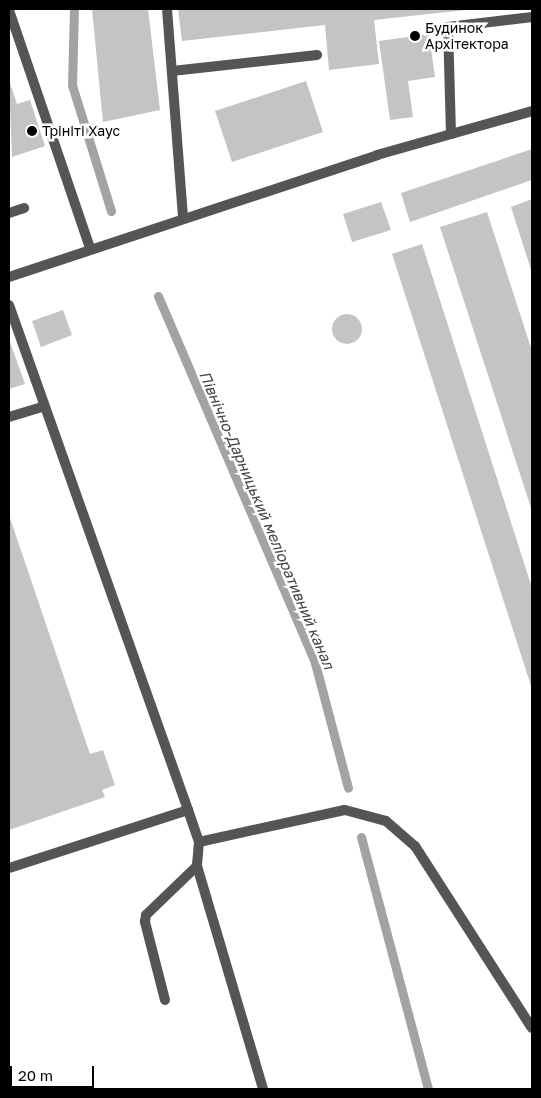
<!DOCTYPE html>
<meta charset="utf-8">
<style>
body{margin:0}
#map{position:relative;width:541px;height:1098px;overflow:hidden;background:#fff;font-family:"Golos Text",sans-serif}
div>[style]{position:absolute}
[style*='--x']{left:calc(var(--x)*1px);top:calc(var(--y)*1px);width:calc(var(--w)*1px);rotate:calc(var(--a)*1deg)}
.stream>*{height:9px;margin:-4.5px;padding:0 4.5px;transform-origin:4.5px;border-radius:4.5px;background:#a3a3a3}
.building>*{inset:0;background:#c4c4c4}
.round{border-radius:50%}
.lane>*{height:10px;margin:-5px;padding:0 5px;transform-origin:5px;border-radius:5px;background:#555}
.dots>*{width:14px;height:14px;translate:-50% -50%;box-sizing:border-box;border:2px solid #fff;border-radius:50%}
span{translate:-50% -50%;white-space:nowrap;text-align:center;line-height:1.15;-webkit-text-stroke:5px #fff;paint-order:stroke}
.poi-label{font-size:14px;color:#000}
.left{translate:0 -50%;text-align:left}
.water-label{font-size:15px;color:#444;font-style:italic}
.frame{position:absolute;inset:0;border:10px solid #000;pointer-events:none}
.scale{position:absolute;left:10px;top:1066px;width:84px;height:22px;box-sizing:border-box;border:2px solid #000;border-top:0;padding-left:6px;font-size:15px;line-height:18px;white-space:nowrap;color:#000;-webkit-text-stroke:4px #fff;paint-order:stroke}
</style>
<div id="map">
<div class="stream">
<div style="--x:74;--y:9;--w:76;--a:91.5"></div>
<div style="--x:72;--y:85;--w:132;--a:72.8"></div>
<div style="--x:158;--y:296;--w:399;--a:66.8"></div>
<div style="--x:315;--y:663;--w:129;--a:75.2"></div>
<div style="--x:361;--y:837;--w:261;--a:75.1"></div>
</div>
<div class="building">
<div style="clip-path:polygon(92px 9px,148px 9px,160px 110px,103px 122px)"></div>
<div style="clip-path:polygon(178px 9px,465px 9px,466px 10px,374px 20px,379px 64px,329px 70px,325px 25px,182px 41px)"></div>
<div style="clip-path:polygon(429px 34px,435px 77px,408px 81px,413px 117px,390px 120px,379px 41px)"></div>
<div style="clip-path:polygon(9px 80px,17px 104px,30px 100px,45px 146px,12px 157px)"></div>
<div style="clip-path:polygon(306px 81px,323px 132px,232px 162px,215px 111px)"></div>
<div style="clip-path:polygon(532px 149px,532px 180px,410px 222px,401px 193px)"></div>
<div style="clip-path:polygon(532px 199px,532px 273px,511px 207px)"></div>
<div style="clip-path:polygon(381px 202px,391px 230px,352px 242px,343px 214px)"></div>
<div style="clip-path:polygon(487px 212px,532px 351px,532px 511px,440px 227px)"></div>
<div style="clip-path:polygon(422px 244px,532px 588px,532px 689px,392px 254px)"></div>
<div style="clip-path:polygon(63px 310px,72px 335px,41px 347px,32px 321px)"></div>
<div class="round" style="left:332px;top:314px;width:30px;height:30px"></div>
<div style="clip-path:polygon(9px 339px,25px 384px,9px 389px)"></div>
<div style="clip-path:polygon(9px 515px,90px 754px,103px 750px,115px 785px,102px 790px,105px 797px,9px 830px)"></div>
</div>
<div class="lane">
<div style="--x:167;--y:9;--w:210;--a:85.6"></div>
<div style="--x:9;--y:10;--w:251;--a:71.2"></div>
<div style="--x:172;--y:71;--w:146;--a:-6.3"></div>
<div style="--x:451;--y:134;--w:107;--a:-91.6"></div>
<div style="--x:448;--y:27;--w:85;--a:-6.8"></div>
<div style="--x:9;--y:213;--w:16;--a:-18"></div>
<div style="--x:9;--y:277;--w:388;--a:-18.3"></div>
<div style="--x:377;--y:155;--w:161;--a:-15.8"></div>
<div style="--x:9;--y:305;--w:536;--a:70.48"></div>
<div style="--x:188;--y:810;--w:188;--a:162"></div>
<div style="--x:9;--y:417;--w:37;--a:-17"></div>
<div style="--x:188;--y:810;--w:34;--a:71"></div>
<div style="--x:199;--y:842;--w:24;--a:95"></div>
<div style="--x:197;--y:866;--w:233;--a:73.5"></div>
<div style="--x:199;--y:842;--w:149;--a:-12.4"></div>
<div style="--x:345;--y:810;--w:42;--a:15"></div>
<div style="--x:386;--y:821;--w:38;--a:41"></div>
<div style="--x:415;--y:846;--w:216;--a:57.3"></div>
<div style="--x:165;--y:1000;--w:81;--a:-104.4"></div>
<div style="--x:145;--y:922;--w:7;--a:-82"></div>
<div style="--x:146;--y:915;--w:71;--a:-43.9"></div>
</div>
<div class="dots">
<div style="left:415px;top:36px;background:#000"></div>
<div style="left:32px;top:131px;background:#000"></div>
</div>
<div class="poi-label">
<span class="left" style="left:425px;top:36px">Будинок<br>Архітектора</span>
<span class="left" style="left:42px;top:131px">Трініті Хаус</span>
</div>
<div class="water-label">
<span style="left:267px;top:520px;rotate:67deg">Північно-Дарницький меліоративний канал</span>
</div>
<div class="frame"></div>
<div class="scale">20 m</div>
</div>
